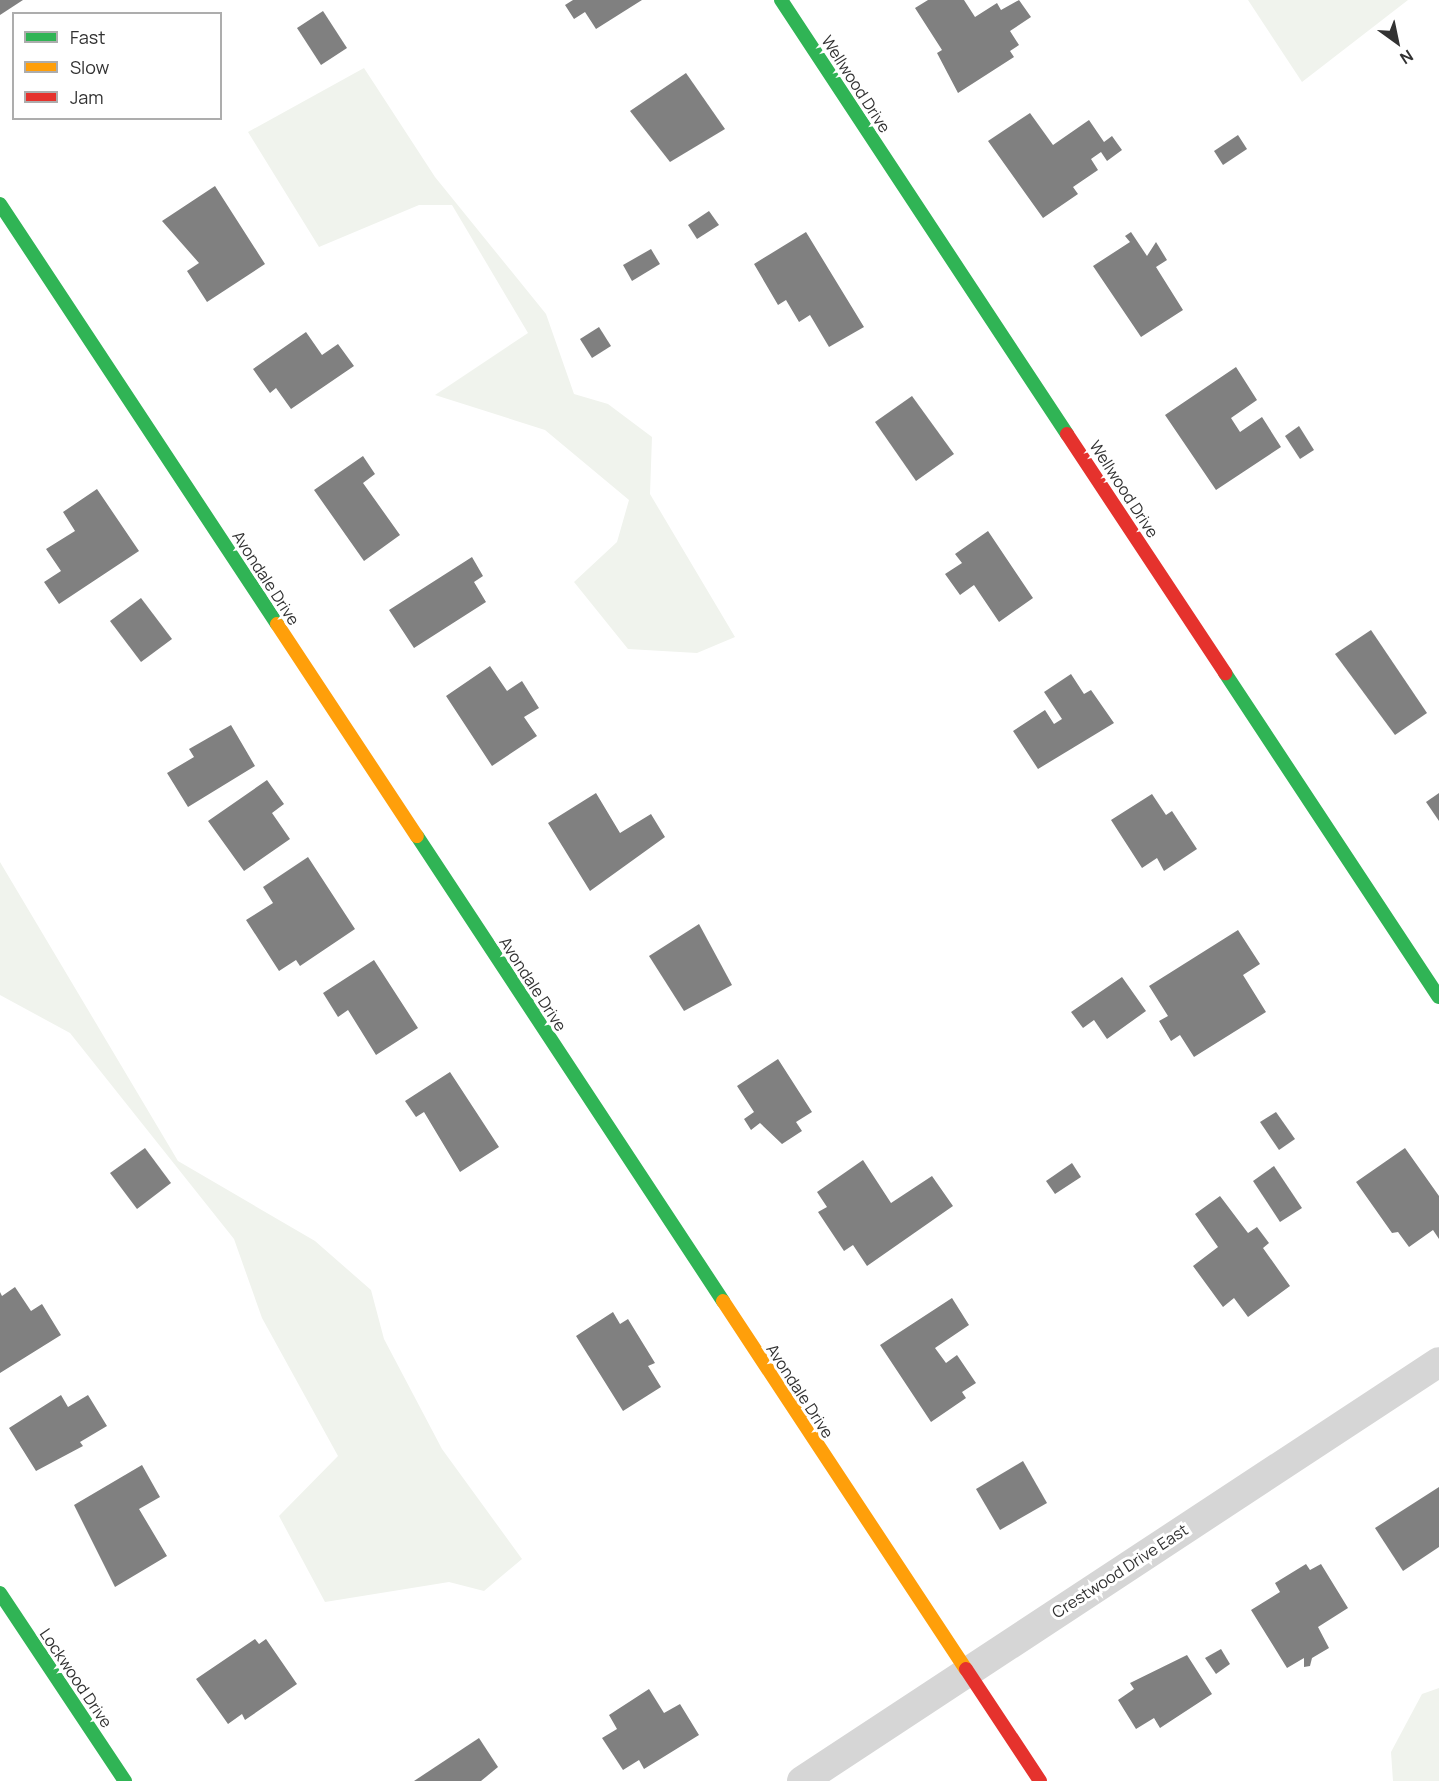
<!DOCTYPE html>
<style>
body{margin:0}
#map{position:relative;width:1439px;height:1781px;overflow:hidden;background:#fff;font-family:Manrope,sans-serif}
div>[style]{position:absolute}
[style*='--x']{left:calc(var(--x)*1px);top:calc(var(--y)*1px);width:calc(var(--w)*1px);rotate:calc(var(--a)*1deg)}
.green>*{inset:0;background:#f0f3ed}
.building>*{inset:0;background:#808080}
.street>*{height:30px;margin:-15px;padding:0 15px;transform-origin:15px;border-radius:15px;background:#d6d6d6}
.fast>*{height:14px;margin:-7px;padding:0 7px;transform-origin:7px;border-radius:7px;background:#30b455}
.slow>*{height:14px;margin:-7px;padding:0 7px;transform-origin:7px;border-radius:7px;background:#ff9f0a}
.jam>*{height:14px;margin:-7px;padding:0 7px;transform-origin:7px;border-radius:7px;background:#e5322d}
span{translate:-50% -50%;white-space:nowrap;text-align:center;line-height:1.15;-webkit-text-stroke:6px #fff;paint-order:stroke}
.street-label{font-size:16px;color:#323232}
.legend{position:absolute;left:12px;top:12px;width:210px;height:108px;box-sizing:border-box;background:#fff;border:2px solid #adadad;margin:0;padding:8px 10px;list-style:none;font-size:18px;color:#323232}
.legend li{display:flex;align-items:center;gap:12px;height:30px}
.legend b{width:30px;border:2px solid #adadad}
.north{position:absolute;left:1367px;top:12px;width:60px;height:60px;-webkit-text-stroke:4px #fff;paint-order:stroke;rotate:147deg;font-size:16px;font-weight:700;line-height:24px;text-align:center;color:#323232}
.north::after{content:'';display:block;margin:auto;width:21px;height:27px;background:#323232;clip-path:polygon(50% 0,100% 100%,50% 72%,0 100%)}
</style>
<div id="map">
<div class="green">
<div style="clip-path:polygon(1248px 0,1408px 0,1302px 82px)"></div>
<div style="clip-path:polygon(364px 68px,435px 177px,546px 314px,574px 394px,608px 404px,652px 437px,650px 494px,735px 637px,697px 653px,628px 649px,574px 582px,617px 542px,629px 500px,545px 430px,435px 395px,528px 333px,452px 205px,419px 205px,319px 247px,248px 132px)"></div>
<div style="clip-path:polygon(0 862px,178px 1161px,315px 1241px,371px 1290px,384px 1339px,442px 1449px,522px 1559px,484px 1591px,449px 1582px,325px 1602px,279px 1516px,338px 1456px,262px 1318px,234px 1239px,70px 1033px,0 995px)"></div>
<div style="clip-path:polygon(1439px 1688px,1439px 1781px,1393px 1781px,1391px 1752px,1422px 1694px)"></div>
</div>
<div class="building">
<div style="clip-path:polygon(0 0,23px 0,0 15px)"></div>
<div style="clip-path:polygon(573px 0,642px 0,596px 29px,585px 12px,574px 19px,565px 5px)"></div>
<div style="clip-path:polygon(928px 0,964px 0,975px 17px,997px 3px,1001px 10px,1019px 0,1031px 17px,1010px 31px,1019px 45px,1010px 51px,1014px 57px,958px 93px,937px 53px,942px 50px,915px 8px)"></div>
<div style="clip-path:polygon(323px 11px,347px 48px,321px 65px,297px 28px)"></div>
<div style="clip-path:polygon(686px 73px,725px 129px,670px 162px,630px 111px)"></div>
<div style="clip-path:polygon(1030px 113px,1053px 145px,1089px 120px,1104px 142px,1112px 136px,1122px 150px,1107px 161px,1101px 152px,1091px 159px,1098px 170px,1073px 187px,1078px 194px,1043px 218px,988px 141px)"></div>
<div style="clip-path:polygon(1238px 135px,1247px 149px,1223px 165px,1214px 151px)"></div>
<div style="clip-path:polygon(215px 186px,265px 264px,207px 302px,187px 271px,199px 263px,162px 221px)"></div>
<div style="clip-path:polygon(709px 211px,719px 225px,697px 239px,688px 225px)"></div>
<div style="clip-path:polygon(806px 232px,864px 327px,829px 347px,810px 315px,799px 322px,786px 300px,778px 305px,754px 264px)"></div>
<div style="clip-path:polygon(1131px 232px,1147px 256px,1156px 242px,1167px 260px,1156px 267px,1183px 310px,1141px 337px,1093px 266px,1130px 242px,1125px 236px)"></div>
<div style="clip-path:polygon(651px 249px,660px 264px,632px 281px,623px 265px)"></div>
<div style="clip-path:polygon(599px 327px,611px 346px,592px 358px,580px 339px)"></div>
<div style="clip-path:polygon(306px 332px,322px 355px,338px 344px,354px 366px,291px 409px,276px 388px,270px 393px,253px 369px)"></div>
<div style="clip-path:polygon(1236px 367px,1257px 400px,1231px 418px,1240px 432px,1262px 417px,1281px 447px,1216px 490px,1165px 415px)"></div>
<div style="clip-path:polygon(912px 396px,954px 454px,916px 481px,875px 422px)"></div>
<div style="clip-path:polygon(1299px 426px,1314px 450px,1300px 459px,1285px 436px)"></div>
<div style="clip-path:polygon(363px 456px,375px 474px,363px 483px,400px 535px,364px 561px,314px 490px)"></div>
<div style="clip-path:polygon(97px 489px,139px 551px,59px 604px,44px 582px,61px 571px,46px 549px,75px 531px,63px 512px)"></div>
<div style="clip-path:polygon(988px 531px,1033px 598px,999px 622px,974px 585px,960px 595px,945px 574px,962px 563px,955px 554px)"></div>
<div style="clip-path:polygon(472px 557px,483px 576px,474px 582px,486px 602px,414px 648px,389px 610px)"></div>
<div style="clip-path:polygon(141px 598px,172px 639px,141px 662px,110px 621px)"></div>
<div style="clip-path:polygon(1371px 630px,1427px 713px,1395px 735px,1335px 654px)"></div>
<div style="clip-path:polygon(490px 666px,507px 691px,522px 681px,539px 708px,524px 717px,537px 736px,492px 766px,446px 696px)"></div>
<div style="clip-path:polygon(1071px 674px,1084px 694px,1091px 690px,1114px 723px,1038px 769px,1013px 731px,1045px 710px,1054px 724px,1062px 719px,1044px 692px)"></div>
<div style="clip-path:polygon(231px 725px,255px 766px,188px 807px,167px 773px,194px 757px,189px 749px)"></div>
<div style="clip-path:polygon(267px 780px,284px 804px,272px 813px,290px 839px,244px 871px,208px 821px)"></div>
<div style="clip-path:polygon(596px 793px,620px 833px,651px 814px,665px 837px,590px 891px,548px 823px)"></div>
<div style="clip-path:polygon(1439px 793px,1439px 821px,1426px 802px)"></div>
<div style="clip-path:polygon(1152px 794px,1166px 815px,1172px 811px,1197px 849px,1164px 871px,1157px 858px,1142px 868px,1111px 820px)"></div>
<div style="clip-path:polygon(308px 857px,355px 929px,300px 966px,296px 960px,279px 971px,246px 920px,273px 903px,263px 887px)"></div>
<div style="clip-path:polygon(699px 924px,732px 985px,684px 1011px,649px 956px)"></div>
<div style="clip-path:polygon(1238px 930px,1260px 964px,1243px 975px,1266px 1012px,1194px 1057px,1180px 1035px,1171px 1041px,1159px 1021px,1168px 1016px,1149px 986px)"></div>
<div style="clip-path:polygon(374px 960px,418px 1028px,376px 1055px,348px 1010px,338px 1017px,323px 993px)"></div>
<div style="clip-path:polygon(1122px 977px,1146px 1011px,1107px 1039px,1094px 1020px,1083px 1028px,1071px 1012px)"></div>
<div style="clip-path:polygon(778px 1059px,812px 1112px,796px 1122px,802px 1131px,782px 1144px,760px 1123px,751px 1130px,744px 1119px,754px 1112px,737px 1086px)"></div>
<div style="clip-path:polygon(450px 1072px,499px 1147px,460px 1172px,424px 1112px,416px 1117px,405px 1101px)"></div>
<div style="clip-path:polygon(1276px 1112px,1295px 1139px,1279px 1150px,1260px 1122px)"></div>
<div style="clip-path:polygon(145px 1148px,171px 1183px,137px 1209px,110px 1173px)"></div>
<div style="clip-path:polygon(1405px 1148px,1439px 1196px,1439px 1239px,1433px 1230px,1409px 1247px,1398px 1232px,1392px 1233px,1356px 1182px)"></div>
<div style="clip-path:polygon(863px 1160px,891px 1203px,932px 1176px,953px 1206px,867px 1266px,853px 1245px,844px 1251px,818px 1212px,827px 1207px,817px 1192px)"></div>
<div style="clip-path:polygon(1072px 1163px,1081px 1177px,1055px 1194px,1046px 1181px)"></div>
<div style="clip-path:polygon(1274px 1166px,1302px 1208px,1280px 1222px,1253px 1181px)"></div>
<div style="clip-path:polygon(1220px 1196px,1248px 1233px,1257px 1227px,1269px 1243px,1263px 1248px,1290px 1286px,1248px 1317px,1234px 1298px,1223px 1307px,1193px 1266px,1218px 1247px,1195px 1214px)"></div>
<div style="clip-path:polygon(15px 1287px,31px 1311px,42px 1304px,61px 1335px,0 1373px,0 1292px,2px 1296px)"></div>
<div style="clip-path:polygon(952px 1298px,969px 1325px,935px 1348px,946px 1363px,957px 1355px,976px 1383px,962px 1392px,966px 1398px,931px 1422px,880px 1345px)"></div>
<div style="clip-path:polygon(613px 1312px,620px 1324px,628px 1319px,655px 1363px,648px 1366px,661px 1387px,623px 1411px,576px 1336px)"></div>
<div style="clip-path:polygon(61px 1395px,68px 1407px,88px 1395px,107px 1426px,80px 1442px,83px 1446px,36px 1471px,9px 1428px)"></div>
<div style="clip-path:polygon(1023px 1461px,1047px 1503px,1000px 1530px,976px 1489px)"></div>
<div style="clip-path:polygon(142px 1465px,160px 1497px,139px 1509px,167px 1556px,115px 1587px,74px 1505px)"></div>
<div style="clip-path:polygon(1439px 1487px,1439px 1547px,1403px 1571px,1375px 1528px)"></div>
<div style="clip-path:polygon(1306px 1564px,1310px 1570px,1321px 1564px,1348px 1608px,1318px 1627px,1329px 1648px,1312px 1658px,1310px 1666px,1304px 1667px,1304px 1658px,1287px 1668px,1251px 1610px,1280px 1592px,1275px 1583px)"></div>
<div style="clip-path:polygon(255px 1639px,259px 1644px,266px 1639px,297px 1684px,245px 1720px,242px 1714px,228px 1724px,196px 1679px)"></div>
<div style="clip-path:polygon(1221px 1649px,1230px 1664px,1216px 1674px,1205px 1658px)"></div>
<div style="clip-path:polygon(1187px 1655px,1212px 1694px,1160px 1728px,1154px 1718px,1136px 1729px,1118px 1700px,1134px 1689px,1130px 1683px)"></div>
<div style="clip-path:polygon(649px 1689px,664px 1713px,680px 1704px,699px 1735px,644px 1769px,639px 1760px,623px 1770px,602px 1738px,617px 1729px,609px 1715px)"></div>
<div style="clip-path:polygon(479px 1738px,498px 1767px,481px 1781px,414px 1781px)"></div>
</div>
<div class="street">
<div style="--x:802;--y:1781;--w:762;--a:-33.34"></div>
</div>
<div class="fast">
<div style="--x:781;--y:0;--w:520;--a:56.62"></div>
<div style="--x:0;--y:204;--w:503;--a:56.59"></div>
<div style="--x:1225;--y:673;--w:388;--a:56.6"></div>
<div style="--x:417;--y:836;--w:557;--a:56.65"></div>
<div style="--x:0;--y:1593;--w:226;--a:56.4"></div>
</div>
<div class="slow">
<div style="--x:277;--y:624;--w:254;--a:56.6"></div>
<div style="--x:723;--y:1301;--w:441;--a:56.6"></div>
</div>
<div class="jam">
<div style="--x:1067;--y:434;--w:287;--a:56.5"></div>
<div style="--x:966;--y:1669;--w:134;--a:56.5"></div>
</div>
<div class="street-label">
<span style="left:856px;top:84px;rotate:57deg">Wellwood Drive</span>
<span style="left:1124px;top:489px;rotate:57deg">Wellwood Drive</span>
<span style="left:266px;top:578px;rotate:57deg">Avondale Drive</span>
<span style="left:533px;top:984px;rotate:57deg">Avondale Drive</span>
<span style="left:800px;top:1391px;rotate:57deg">Avondale Drive</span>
<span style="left:1120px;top:1571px;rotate:-33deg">Crestwood Drive East</span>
<span style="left:76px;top:1678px;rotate:56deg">Lockwood Drive</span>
</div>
<ul class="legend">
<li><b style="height:8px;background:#30b455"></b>Fast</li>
<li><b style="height:8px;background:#ff9f0a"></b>Slow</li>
<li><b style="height:8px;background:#e5322d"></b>Jam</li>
</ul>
<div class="north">N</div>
</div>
